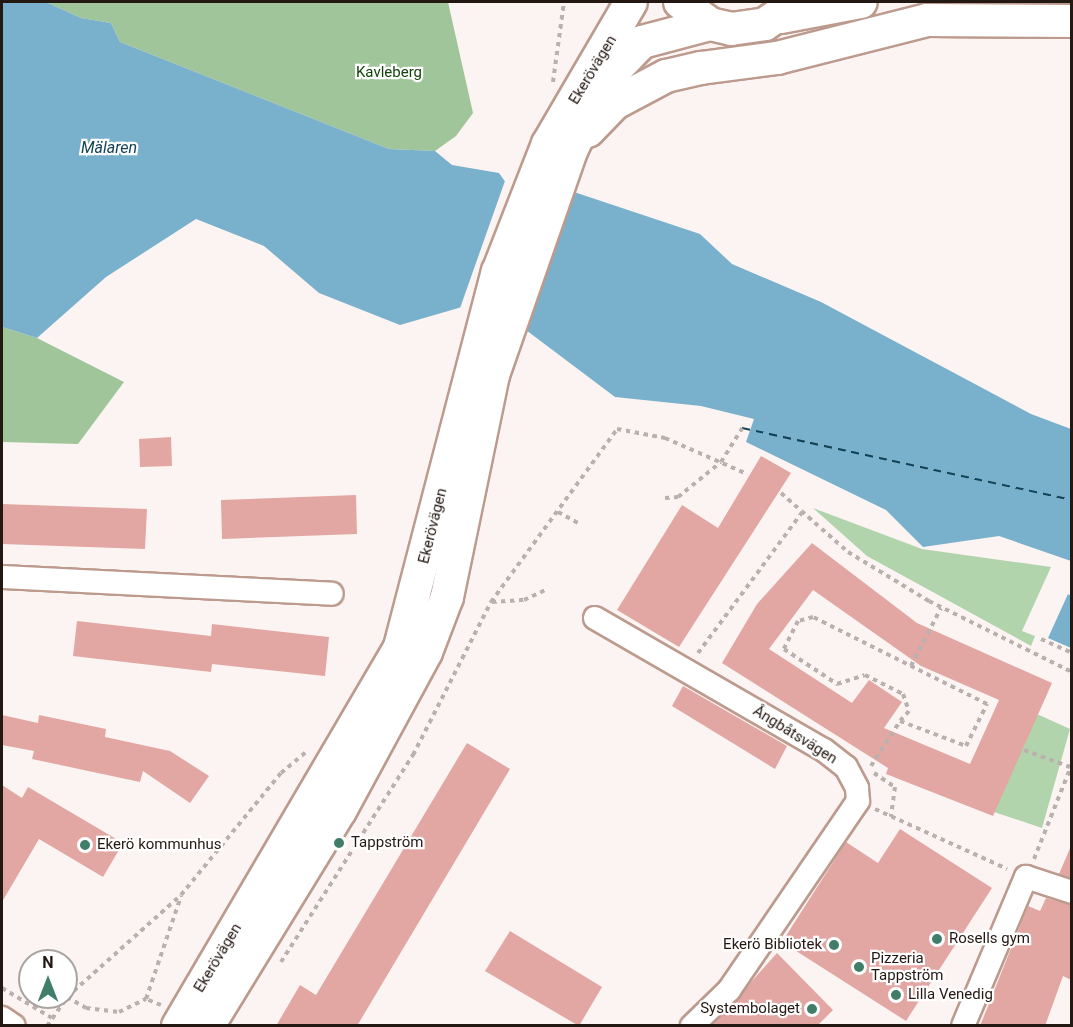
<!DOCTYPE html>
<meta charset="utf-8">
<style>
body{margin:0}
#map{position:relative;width:1073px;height:1027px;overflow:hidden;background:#fcf4f2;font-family:Roboto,sans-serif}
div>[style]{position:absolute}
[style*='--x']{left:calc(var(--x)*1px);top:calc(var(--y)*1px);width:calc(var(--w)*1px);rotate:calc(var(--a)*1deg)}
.green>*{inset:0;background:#b2d4ac}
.forest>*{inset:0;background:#a1c59a}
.water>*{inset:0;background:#79b0cb}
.pier>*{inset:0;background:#fcf4f2}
.ferry>*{height:1.5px;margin-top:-0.75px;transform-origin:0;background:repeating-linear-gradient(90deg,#134256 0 8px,transparent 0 14px)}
.building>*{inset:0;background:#e2a7a2}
.path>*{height:4px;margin-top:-2px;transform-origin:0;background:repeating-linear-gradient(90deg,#bab1ae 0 4.5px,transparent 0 9px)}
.roads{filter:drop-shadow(2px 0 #bc9b8e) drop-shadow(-2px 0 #bc9b8e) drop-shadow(0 2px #bc9b8e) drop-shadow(0 -2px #bc9b8e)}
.street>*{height:22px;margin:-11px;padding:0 11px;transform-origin:11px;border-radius:11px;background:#fff}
.secondary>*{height:32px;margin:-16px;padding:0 16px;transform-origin:16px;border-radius:16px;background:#fff}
.dots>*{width:16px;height:16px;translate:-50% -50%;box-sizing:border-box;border:3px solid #fff;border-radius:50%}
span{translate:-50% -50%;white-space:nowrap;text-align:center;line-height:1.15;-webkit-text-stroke:4.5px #fff;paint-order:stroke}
.street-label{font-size:15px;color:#241813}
.park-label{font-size:15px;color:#134309}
.poi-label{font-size:15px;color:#241813}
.left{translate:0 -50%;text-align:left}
.right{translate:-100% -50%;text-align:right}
.water-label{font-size:16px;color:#134256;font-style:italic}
.frame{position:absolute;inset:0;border:3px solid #241813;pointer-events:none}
.north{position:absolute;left:18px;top:949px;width:60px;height:60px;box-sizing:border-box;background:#fff;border:2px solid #a7a3a1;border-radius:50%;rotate:0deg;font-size:16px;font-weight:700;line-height:24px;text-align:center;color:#241813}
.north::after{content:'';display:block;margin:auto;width:21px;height:27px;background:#407e6a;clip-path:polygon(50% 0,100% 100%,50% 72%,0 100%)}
</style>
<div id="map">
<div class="green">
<div style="clip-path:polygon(813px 508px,922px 549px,1051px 567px,1022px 631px,1035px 636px,1031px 646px,867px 556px)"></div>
<div style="clip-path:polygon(1037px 714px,1070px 729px,1042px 828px,994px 812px)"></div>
</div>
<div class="forest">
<div style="clip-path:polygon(46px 2px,448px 2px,473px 113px,456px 136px,435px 151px,389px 149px,120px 42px,111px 23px,81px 18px)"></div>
<div style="clip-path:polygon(2px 327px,37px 338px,124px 382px,78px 444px,2px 442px)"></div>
</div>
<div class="water">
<div style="clip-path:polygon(2px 2px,46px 2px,81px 18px,111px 23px,120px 42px,389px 149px,435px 151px,452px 165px,499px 173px,528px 214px,561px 203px,574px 192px,700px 234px,732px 264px,821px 302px,1031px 414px,1071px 429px,1071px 561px,999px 536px,923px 547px,886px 510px,746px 442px,754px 419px,701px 406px,615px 397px,486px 300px,400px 325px,319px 293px,264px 246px,196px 219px,106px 277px,37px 338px,2px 327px)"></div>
<div style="clip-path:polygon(1068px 594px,1071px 596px,1071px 648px,1048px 638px)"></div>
</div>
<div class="pier">
<div style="clip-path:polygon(506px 178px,530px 212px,485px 303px,459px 311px)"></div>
</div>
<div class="ferry">
<div style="--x:742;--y:428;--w:338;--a:12.3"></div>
</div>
<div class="building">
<div style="clip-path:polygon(171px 437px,172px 466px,140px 467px,139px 439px)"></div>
<div style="clip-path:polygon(761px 456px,791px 473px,679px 647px,617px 610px,682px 505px,718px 528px)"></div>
<div style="clip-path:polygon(356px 495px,357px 534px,222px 539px,221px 500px)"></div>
<div style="clip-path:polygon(2px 504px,147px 509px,145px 549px,2px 544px)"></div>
<div style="clip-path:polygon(evenodd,812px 543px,917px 623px,1052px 683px,993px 816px,886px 774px,888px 768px,722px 663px,757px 604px,812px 543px,813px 590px,921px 666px,999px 700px,970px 764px,884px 728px,902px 702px,869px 680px,852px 703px,769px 649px,813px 590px)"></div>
<div style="clip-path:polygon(77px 621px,211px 636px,212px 624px,329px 637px,325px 676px,212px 664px,211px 672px,73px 656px)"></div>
<div style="clip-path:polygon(683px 686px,787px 746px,775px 769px,672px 706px)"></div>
<div style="clip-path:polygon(2px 715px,38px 723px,39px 715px,106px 729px,105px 737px,170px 751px,209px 776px,190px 803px,143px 771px,140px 782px,32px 759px,34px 751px,2px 745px)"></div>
<div style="clip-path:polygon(467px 743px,510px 769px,357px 1026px,276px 1026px,300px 985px,316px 995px)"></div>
<div style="clip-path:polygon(2px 785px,22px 798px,28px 787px,123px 843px,103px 877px,39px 839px,2px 902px)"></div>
<div style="clip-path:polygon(900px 829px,992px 888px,906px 1021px,782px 942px,846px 842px,878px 863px)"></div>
<div style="clip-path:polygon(1071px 846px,1071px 878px,1059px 874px)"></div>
<div style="clip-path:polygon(1046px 898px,1071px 905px,1071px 980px,1063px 976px,1045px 1026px,980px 1026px,1028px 906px,1040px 911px)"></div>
<div style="clip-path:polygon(510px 931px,602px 987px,579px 1026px,485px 971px)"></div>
<div style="clip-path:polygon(777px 953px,833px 1010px,817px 1026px,712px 1026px)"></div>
</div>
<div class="path">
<div style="--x:553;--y:82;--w:81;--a:-82.2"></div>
<div style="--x:781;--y:493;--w:89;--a:41.4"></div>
<div style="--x:848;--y:552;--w:95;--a:31.2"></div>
<div style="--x:929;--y:601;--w:160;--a:26.4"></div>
<div style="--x:665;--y:498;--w:13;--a:-4"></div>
<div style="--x:678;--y:497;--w:55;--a:-39.1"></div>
<div style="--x:721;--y:462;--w:40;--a:-58"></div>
<div style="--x:558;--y:512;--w:25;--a:29"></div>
<div style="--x:492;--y:602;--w:32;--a:-4"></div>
<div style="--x:524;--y:600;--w:23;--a:-25"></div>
<div style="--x:1041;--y:639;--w:34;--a:24"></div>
<div style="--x:698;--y:653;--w:178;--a:-53.5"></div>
<div style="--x:911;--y:666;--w:65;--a:-62.7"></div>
<div style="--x:1024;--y:750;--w:49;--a:20.3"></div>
<div style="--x:871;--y:766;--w:54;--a:-57.2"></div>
<div style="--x:900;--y:721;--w:71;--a:20.7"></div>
<div style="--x:966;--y:746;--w:47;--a:-63.4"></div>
<div style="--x:987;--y:704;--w:195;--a:-153.4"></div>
<div style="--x:813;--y:617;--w:16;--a:165"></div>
<div style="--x:798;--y:621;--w:31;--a:117"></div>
<div style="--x:784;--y:649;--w:64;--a:33.4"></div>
<div style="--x:837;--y:684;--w:29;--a:-18"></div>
<div style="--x:865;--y:675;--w:42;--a:26.6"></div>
<div style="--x:903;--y:694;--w:18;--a:71"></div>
<div style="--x:909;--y:711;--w:13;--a:132"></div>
<div style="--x:874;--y:773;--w:25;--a:34"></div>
<div style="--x:895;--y:787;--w:30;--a:98"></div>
<div style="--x:875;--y:809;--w:145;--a:24.4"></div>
<div style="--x:1034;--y:859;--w:102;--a:-68.2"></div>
<div style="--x:281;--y:962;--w:246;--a:-57.5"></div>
<div style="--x:413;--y:755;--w:172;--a:-63"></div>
<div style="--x:491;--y:602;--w:214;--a:-53.9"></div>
<div style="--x:617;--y:429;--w:49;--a:10.6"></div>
<div style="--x:665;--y:438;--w:90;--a:23.7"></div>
<div style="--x:2;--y:988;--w:58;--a:31"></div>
<div style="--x:67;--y:997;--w:153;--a:-41.8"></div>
<div style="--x:181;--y:895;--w:158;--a:-50.7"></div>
<div style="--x:281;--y:773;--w:35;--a:-40"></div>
<div style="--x:161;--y:1005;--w:16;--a:-158"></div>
<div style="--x:146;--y:999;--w:109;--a:-71.2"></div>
<div style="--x:47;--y:1026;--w:35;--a:-55"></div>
<div style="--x:67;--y:997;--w:22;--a:30"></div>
<div style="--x:86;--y:1008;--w:33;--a:7"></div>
<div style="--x:119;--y:1012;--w:30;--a:-26"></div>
</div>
<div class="roads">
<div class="street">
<div style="--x:2;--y:577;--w:330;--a:2.9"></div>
<div style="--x:595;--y:618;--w:264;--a:30"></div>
<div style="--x:824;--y:750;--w:28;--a:38"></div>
<div style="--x:846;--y:767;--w:24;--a:62"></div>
<div style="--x:857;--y:788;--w:13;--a:86"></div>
<div style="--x:858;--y:801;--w:229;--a:124.3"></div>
<div style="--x:729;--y:990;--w:52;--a:135.8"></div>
<div style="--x:2;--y:1018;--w:14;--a:34"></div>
<div style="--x:963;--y:1026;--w:162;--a:-67.1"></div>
<div style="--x:1026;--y:877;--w:48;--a:18.1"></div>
</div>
<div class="secondary">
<div style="--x:680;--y:2;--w:37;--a:36"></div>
<div style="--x:710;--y:24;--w:22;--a:13"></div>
<div style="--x:731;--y:29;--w:34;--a:-8"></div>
<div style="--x:765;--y:24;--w:40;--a:-34"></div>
<div style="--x:781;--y:17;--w:81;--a:-10.6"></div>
<div style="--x:588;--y:131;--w:39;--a:-46"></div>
<div style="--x:615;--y:103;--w:58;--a:-27.9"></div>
<div style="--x:666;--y:76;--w:36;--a:-13"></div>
<div style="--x:701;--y:68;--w:77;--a:-7.5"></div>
<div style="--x:777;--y:58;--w:155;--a:-14.2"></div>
<div style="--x:927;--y:20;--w:145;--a:0.4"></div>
<div style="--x:178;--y:1026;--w:439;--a:-59.6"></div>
<div style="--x:400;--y:647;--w:388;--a:-75.4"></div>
<div style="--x:498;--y:272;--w:137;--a:-68.7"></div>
<div style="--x:548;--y:144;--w:164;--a:-59.7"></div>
<div style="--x:208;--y:1026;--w:252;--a:-58.5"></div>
<div style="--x:340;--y:811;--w:181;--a:-61.6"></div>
<div style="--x:426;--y:652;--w:59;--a:-69.1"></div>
<div style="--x:447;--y:597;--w:227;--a:-78.3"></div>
<div style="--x:493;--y:375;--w:237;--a:-70.8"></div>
<div style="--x:571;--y:151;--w:77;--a:-64.8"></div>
<div style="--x:604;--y:81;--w:54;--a:-45.7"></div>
<div style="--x:642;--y:42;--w:70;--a:-14.8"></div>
</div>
</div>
<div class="dots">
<div style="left:339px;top:843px;background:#407e6a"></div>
<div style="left:85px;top:845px;background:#407e6a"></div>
<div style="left:937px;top:939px;background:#407e6a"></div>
<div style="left:834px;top:945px;background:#407e6a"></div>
<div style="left:859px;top:967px;background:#407e6a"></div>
<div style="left:896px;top:995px;background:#407e6a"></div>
<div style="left:812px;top:1009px;background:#407e6a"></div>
</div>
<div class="street-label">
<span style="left:593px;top:70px;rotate:-59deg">Ekerövägen</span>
<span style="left:433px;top:526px;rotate:-76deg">Ekerövägen</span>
<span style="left:795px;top:735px;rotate:32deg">Ångbåtsvägen</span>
<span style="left:218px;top:958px;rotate:-59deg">Ekerövägen</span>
</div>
<div class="park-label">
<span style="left:389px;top:73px">Kavleberg</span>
</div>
<div class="poi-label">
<span class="left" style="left:351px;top:843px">Tappström</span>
<span class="left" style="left:97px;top:845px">Ekerö kommunhus</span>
<span class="left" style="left:949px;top:939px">Rosells gym</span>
<span class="right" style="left:822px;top:945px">Ekerö Bibliotek</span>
<span class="left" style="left:871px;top:967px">Pizzeria<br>Tappström</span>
<span class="left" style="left:908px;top:995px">Lilla Venedig</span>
<span class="right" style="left:800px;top:1009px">Systembolaget</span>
</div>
<div class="water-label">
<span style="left:109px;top:148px">Mälaren</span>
</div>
<div class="frame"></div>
<div class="north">N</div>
</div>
